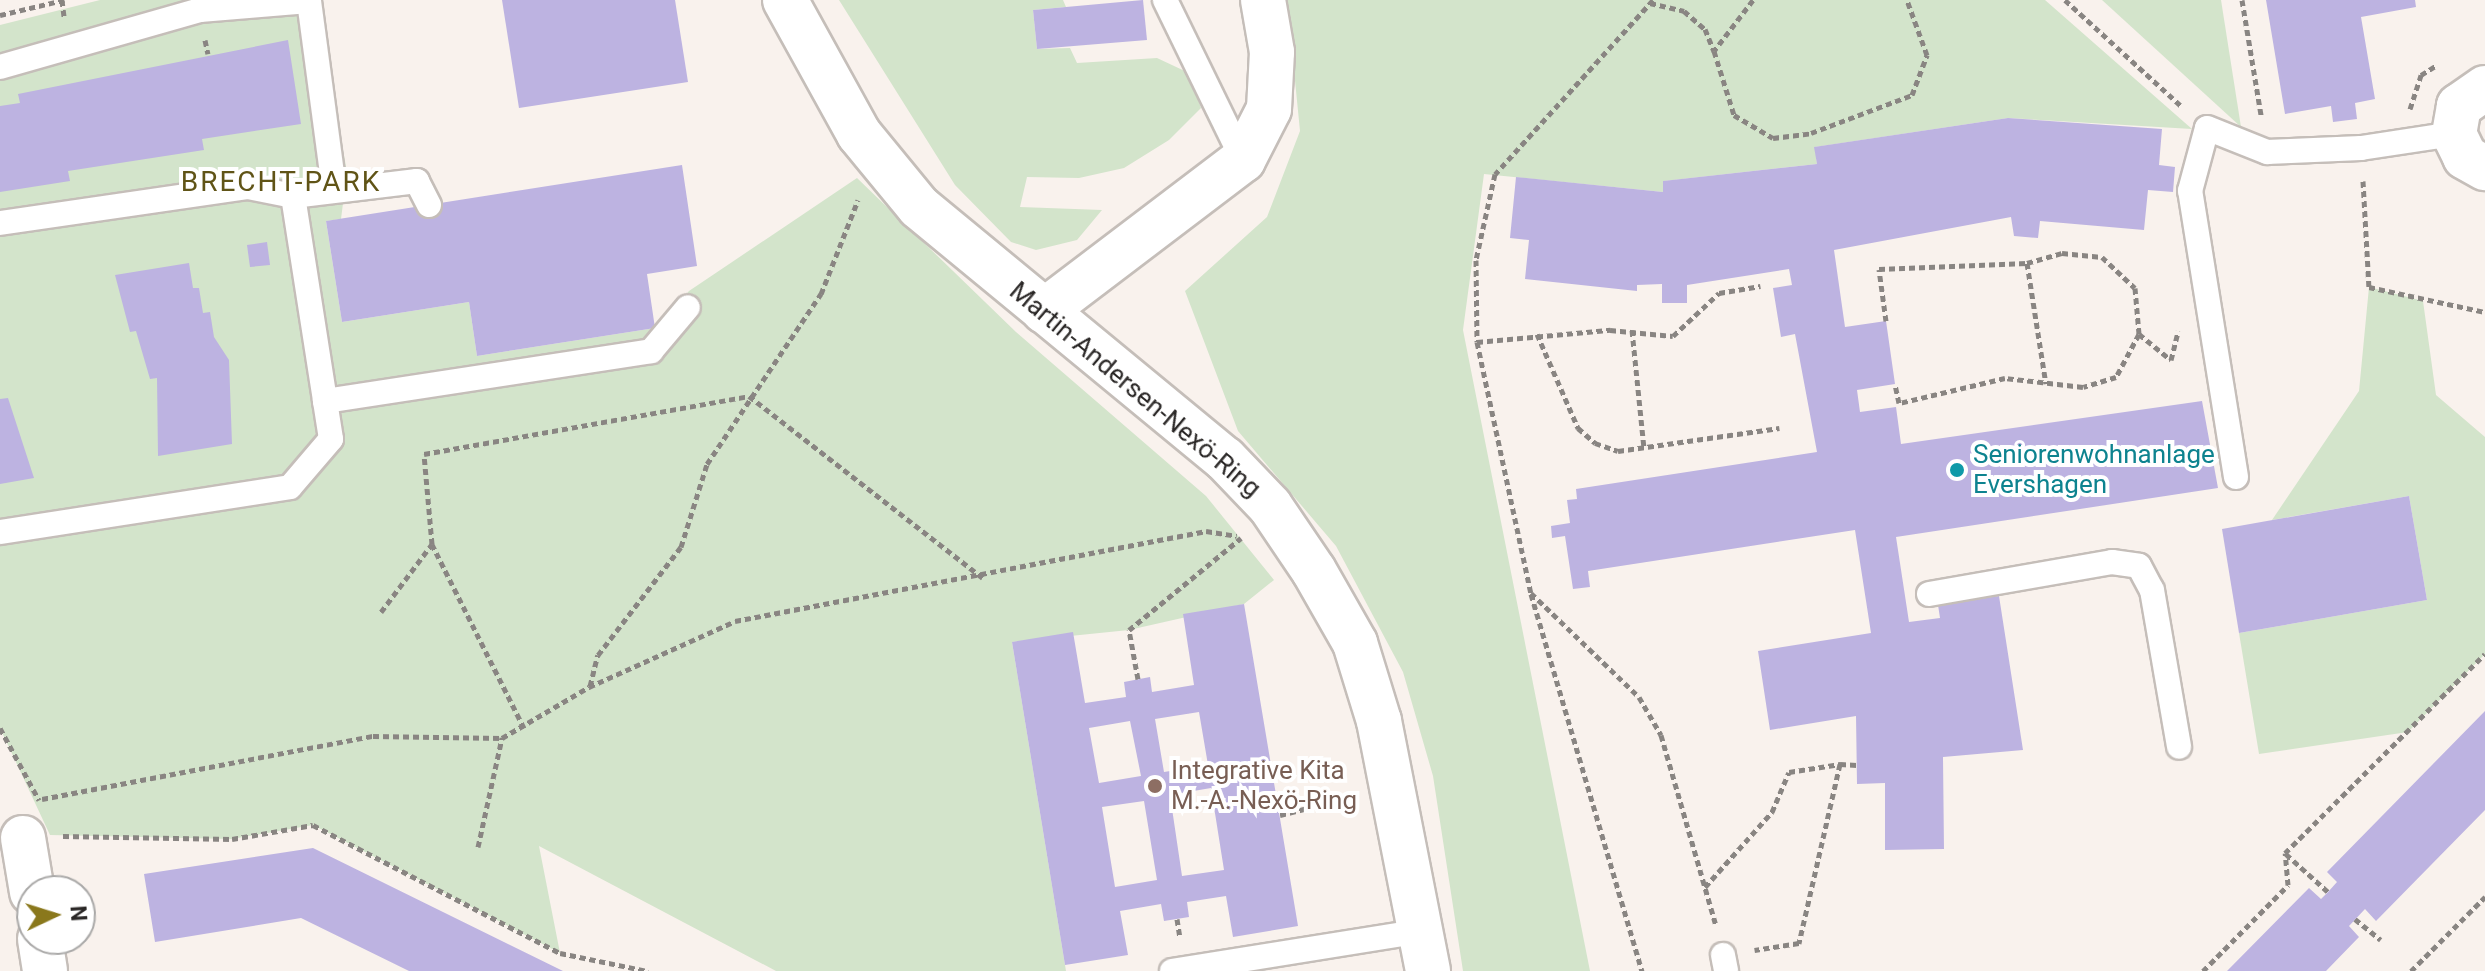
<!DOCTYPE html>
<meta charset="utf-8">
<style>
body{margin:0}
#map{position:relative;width:2485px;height:971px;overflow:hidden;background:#f9f2ed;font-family:Roboto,sans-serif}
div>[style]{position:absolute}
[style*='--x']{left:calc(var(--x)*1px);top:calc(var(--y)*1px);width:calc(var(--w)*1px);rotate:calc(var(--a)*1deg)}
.green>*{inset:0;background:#d3e4cb}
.building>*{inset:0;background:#bdb3e1}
.path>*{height:5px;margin-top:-2.5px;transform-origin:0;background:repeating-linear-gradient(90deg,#898582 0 6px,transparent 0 10px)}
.roads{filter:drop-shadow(2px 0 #c5beb9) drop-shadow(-2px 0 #c5beb9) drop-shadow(0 2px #c5beb9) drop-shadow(0 -2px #c5beb9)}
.service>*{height:24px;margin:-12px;padding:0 12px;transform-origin:12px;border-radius:12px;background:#fff}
.minor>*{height:44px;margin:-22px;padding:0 22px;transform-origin:22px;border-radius:22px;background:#fff}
.dots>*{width:22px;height:22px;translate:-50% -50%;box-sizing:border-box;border:4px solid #fff;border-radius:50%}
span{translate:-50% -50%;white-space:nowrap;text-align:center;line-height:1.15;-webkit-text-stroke:8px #fff;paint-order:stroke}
.street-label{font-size:26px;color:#2a2726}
.culture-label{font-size:26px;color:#0d838f}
.left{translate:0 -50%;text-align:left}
.education-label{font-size:26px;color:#785e54}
.neighbourhood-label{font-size:28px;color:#605417;letter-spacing:2px}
.north{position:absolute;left:16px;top:875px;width:80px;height:80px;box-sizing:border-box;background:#fff;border:2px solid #aaa9a8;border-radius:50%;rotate:86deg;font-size:22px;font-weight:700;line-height:32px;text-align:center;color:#2a2726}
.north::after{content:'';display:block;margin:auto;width:28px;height:36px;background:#8a781c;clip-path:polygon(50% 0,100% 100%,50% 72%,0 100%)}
</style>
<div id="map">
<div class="green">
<div style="clip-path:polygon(100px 0,316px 0,347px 172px,341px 219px,326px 221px,342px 322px,469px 302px,477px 356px,655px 328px,689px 291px,857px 178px,1016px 332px,1206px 496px,1274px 580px,1244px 604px,1129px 630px,1012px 642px,1066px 971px,776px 971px,539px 846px,560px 953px,313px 825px,232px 839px,50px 835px,0 728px,0 25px)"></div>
<div style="clip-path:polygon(839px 0,1063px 0,1066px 7px,1033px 10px,1037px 49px,1070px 48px,1077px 63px,1157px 58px,1189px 73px,1201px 108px,1169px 140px,1124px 168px,1079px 178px,1027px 177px,1020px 207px,1102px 210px,1077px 240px,1036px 250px,1011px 242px,955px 185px)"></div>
<div style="clip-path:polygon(1287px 0,2045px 0,2192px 129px,2008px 118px,1815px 147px,1817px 164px,1664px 181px,1663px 192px,1484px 174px,1463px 330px,1590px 971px,1463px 971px,1433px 776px,1403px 672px,1336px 546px,1238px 431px,1185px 291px,1267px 217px,1300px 131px)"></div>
<div style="clip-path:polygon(2102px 0,2221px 0,2241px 127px)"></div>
<div style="clip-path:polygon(2369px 287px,2423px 301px,2436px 395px,2485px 437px,2485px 654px,2408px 732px,2259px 754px,2239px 633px,2427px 600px,2409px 496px,2272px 520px,2359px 391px)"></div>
</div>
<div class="building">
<div style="clip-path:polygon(502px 0,675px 0,688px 82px,519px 108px)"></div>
<div style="clip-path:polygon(1143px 0,1147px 40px,1037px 49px,1033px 10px)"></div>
<div style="clip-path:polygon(2266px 0,2415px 0,2416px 7px,2361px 17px,2375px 99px,2355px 103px,2357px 119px,2333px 122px,2331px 106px,2285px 114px)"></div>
<div style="clip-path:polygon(288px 40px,301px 124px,202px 139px,204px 150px,68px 171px,70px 181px,0 192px,0 106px,20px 103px,18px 94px)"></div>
<div style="clip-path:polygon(2008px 118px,2162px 129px,2159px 165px,2175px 167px,2173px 192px,2148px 190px,2144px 230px,2040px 221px,2038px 238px,2014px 236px,2011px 217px,1834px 250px,1845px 327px,1886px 321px,1895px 384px,1857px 390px,1860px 412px,1896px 407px,1901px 444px,2202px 401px,2218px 488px,1896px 537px,1909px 622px,1940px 618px,1938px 605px,1999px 596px,2023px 750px,1943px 757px,1944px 849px,1885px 850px,1885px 783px,1857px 784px,1856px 716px,1770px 730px,1758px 651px,1871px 633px,1855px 530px,1588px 571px,1590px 587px,1573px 589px,1565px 536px,1552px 538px,1551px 526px,1570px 523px,1567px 500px,1577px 499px,1576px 489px,1817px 452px,1795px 334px,1781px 337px,1773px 288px,1792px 285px,1789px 269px,1687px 285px,1687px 303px,1662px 303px,1662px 284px,1637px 285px,1637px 291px,1525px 279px,1529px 240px,1510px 238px,1516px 177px,1663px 192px,1663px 181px,1817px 164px,1814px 147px)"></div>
<div style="clip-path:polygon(682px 165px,697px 266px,647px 274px,655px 328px,477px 356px,469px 302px,342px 322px,326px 221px)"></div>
<div style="clip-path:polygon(267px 242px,270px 265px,250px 267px,247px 245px)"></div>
<div style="clip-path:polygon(189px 263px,193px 288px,199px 288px,203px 313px,210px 312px,214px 337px,229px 360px,232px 444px,158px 456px,157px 378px,150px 379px,136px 331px,130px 332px,115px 275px)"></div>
<div style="clip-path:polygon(8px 398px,34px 478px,0 484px,0 399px)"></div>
<div style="clip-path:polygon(2409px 496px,2427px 600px,2239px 633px,2222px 529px)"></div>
<div style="clip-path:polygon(evenodd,1244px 604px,1298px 926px,1233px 937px,1226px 896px,1187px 902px,1189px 917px,1164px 921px,1161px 904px,1120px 911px,1128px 955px,1065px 965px,1012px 642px,1073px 632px,1085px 703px,1126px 697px,1124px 682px,1150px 677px,1152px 692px,1194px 685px,1183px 614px,1244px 604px,1199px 712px,1208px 765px,1164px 772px,1155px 719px,1199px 712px,1244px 604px,1130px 721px,1141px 776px,1099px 783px,1089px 728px,1130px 721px,1244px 604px,1211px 788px,1224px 870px,1182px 876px,1170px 795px,1211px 788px,1244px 604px,1144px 801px,1157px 880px,1115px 887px,1102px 807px,1144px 801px)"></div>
<div style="clip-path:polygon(2485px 711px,2485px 810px,2376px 921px,2365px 909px,2349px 926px,2359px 937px,2326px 971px,2227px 971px,2309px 888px,2321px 899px,2328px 892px,2337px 882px,2327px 872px)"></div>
<div style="clip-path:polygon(313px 848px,563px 971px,409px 971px,301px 918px,155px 942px,144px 874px)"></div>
</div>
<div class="path">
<div style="--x:62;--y:0;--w:17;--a:83"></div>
<div style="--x:1653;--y:0;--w:235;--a:132.2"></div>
<div style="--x:1495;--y:174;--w:88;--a:102.5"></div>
<div style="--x:1476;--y:260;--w:82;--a:89.3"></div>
<div style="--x:1477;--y:342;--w:257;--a:77.9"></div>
<div style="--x:1531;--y:593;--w:150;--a:43.9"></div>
<div style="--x:1639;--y:697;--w:44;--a:59.9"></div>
<div style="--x:1661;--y:735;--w:199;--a:73.9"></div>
<div style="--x:1753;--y:0;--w:64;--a:127.4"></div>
<div style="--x:1714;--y:51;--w:67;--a:72.6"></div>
<div style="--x:1734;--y:115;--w:45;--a:30.5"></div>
<div style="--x:1773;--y:138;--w:38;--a:-7"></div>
<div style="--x:1811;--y:133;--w:108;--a:-20.6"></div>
<div style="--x:1912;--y:95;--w:43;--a:-69.4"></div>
<div style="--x:1927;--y:55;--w:59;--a:-110"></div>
<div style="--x:2065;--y:0;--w:159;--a:42.4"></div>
<div style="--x:2242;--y:0;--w:117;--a:80.6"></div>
<div style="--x:1650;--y:3;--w:35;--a:13"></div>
<div style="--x:1684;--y:11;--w:28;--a:41"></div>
<div style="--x:1705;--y:29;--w:24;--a:68"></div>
<div style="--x:0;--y:15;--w:66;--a:-13.2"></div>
<div style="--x:205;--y:40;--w:14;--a:78"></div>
<div style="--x:2410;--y:109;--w:36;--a:-72"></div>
<div style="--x:2421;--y:75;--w:19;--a:-32"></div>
<div style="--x:2363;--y:181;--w:106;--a:86.8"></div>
<div style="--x:2369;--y:287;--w:119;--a:12.2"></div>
<div style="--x:2027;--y:263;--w:122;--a:81.1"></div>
<div style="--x:1886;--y:321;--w:52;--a:-97.7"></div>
<div style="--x:1879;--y:269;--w:148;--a:-2.3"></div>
<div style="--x:2027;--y:263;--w:36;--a:-16"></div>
<div style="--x:2062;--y:253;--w:40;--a:5.7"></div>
<div style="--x:2102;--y:257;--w:45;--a:43.2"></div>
<div style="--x:2135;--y:288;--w:46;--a:85"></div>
<div style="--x:2139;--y:334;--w:49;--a:118.1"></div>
<div style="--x:2116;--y:377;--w:34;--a:163"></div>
<div style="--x:2083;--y:387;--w:79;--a:-173.4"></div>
<div style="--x:2005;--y:378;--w:109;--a:166.7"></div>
<div style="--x:1899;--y:403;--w:19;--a:-102"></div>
<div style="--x:1632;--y:330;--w:119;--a:84.2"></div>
<div style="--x:1537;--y:334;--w:103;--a:66.4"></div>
<div style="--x:1578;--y:428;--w:23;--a:41"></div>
<div style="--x:1595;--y:443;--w:24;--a:19"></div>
<div style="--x:1618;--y:451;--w:163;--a:-8.1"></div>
<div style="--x:2139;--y:334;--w:41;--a:39.1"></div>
<div style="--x:2171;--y:360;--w:30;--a:-76"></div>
<div style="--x:1477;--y:342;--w:134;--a:-5.2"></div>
<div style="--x:1610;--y:330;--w:63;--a:5.4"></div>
<div style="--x:1673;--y:336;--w:63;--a:-43.1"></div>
<div style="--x:1719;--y:293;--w:42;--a:-9.7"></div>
<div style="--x:1531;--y:594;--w:393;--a:73.6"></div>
<div style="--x:381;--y:612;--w:85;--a:-53.1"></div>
<div style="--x:1138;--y:679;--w:50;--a:-100.4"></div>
<div style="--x:1129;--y:630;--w:145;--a:-39.4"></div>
<div style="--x:590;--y:686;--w:32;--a:-76"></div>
<div style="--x:598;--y:655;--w:136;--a:-52.5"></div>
<div style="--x:681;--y:547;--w:87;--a:-72.6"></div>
<div style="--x:707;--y:464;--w:205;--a:-56.2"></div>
<div style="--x:821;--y:294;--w:101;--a:-68.5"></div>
<div style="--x:0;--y:728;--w:82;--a:61.6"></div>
<div style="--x:524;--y:728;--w:206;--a:-116.6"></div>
<div style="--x:432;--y:544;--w:90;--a:-95.1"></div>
<div style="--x:424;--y:454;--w:330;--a:-10.1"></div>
<div style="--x:749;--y:396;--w:296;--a:37.9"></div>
<div style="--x:1840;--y:764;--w:17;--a:3"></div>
<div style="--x:42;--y:799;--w:337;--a:-10.8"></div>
<div style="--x:373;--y:736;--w:129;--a:0.9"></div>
<div style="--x:502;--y:738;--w:101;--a:-30.4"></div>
<div style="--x:589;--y:687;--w:160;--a:-24.3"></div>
<div style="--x:735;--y:621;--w:480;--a:-10.8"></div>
<div style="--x:1206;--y:531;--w:31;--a:9"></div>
<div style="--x:1280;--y:815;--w:62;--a:-14"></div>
<div style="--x:63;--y:836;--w:169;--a:1"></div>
<div style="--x:232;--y:839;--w:82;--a:-9.8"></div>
<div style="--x:313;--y:825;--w:278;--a:27.4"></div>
<div style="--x:560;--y:953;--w:90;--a:11.6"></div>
<div style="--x:478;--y:847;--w:112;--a:-77.6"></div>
<div style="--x:2285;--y:853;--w:282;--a:-44.9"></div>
<div style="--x:2286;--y:854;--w:57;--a:42.1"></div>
<div style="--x:1705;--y:887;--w:101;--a:-48.2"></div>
<div style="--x:1772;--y:812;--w:43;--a:-67"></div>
<div style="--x:1789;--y:772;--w:52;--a:-8.9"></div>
<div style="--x:1840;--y:764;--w:184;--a:102.9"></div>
<div style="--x:1799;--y:943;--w:45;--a:171"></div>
<div style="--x:1177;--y:919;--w:19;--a:81"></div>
<div style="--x:2355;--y:919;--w:33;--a:39"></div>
<div style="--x:2203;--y:971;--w:121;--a:-45.3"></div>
<div style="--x:2288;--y:885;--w:32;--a:-95"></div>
<div style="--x:2411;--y:971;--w:105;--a:-45"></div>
</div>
<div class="roads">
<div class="service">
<div style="--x:1165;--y:0;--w:178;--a:64"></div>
<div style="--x:0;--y:67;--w:208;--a:-15.9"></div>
<div style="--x:200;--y:10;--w:109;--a:-4.7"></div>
<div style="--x:309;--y:1;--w:189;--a:82.4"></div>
<div style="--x:429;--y:205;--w:27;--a:-117"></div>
<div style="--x:417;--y:181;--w:125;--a:173.1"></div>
<div style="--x:293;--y:196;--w:207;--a:81.1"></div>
<div style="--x:325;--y:401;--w:330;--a:-8.7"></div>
<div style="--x:651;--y:351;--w:57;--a:-49.9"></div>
<div style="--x:0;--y:223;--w:251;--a:-8.3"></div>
<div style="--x:248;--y:187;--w:46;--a:11.3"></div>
<div style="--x:2236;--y:477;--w:290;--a:-99.1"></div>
<div style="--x:2190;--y:191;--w:65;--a:-74.9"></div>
<div style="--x:2207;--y:128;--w:65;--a:21.8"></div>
<div style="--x:2267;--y:152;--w:94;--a:-2.4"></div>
<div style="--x:2361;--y:148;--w:94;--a:-8.6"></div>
<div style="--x:0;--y:532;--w:293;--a:-8.8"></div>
<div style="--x:290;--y:487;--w:63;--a:-49.5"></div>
<div style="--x:331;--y:439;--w:38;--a:-99"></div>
<div style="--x:1929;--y:594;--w:186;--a:-9.9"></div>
<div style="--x:2112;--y:562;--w:27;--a:8"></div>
<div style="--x:2139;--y:566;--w:27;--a:62"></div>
<div style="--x:2152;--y:590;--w:159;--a:80.2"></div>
<div style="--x:1723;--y:955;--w:16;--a:79"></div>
<div style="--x:1172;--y:971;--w:252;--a:-9.1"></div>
</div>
<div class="minor">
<div style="--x:785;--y:0;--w:153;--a:61.1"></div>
<div style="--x:859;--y:134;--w:94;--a:50.6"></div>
<div style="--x:919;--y:207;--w:396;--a:39.5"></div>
<div style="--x:1225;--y:459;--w:65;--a:46.2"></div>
<div style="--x:1270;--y:506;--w:78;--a:55.9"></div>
<div style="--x:1314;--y:571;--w:83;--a:60.3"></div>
<div style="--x:1355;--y:643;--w:82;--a:72.9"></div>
<div style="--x:1379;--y:721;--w:255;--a:78.9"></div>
<div style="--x:2485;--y:88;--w:32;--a:145"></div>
<div style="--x:2459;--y:106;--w:28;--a:100"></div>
<div style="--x:2454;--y:134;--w:25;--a:64"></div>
<div style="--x:2465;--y:157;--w:23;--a:29"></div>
<div style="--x:1044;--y:311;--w:250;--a:-37.2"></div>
<div style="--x:1243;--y:160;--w:57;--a:-63"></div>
<div style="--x:1269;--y:109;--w:57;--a:-87"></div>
<div style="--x:1272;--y:52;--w:53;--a:-99.8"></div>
<div style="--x:23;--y:838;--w:55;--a:80.5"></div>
<div style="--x:40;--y:939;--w:32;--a:81"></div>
</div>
</div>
<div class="dots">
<div style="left:1957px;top:470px;background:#0f9aa8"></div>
<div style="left:1155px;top:786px;background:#8d6e63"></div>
</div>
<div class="street-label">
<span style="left:1135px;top:390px;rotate:40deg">Martin-Andersen-Nexö-Ring</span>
</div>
<div class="culture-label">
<span class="left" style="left:1973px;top:470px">Seniorenwohnanlage<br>Evershagen</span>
</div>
<div class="education-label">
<span class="left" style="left:1171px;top:786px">Integrative Kita<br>M.-A.-Nexö-Ring</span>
</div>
<div class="neighbourhood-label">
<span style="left:281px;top:182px">BRECHT-PARK</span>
</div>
<div class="north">N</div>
</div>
